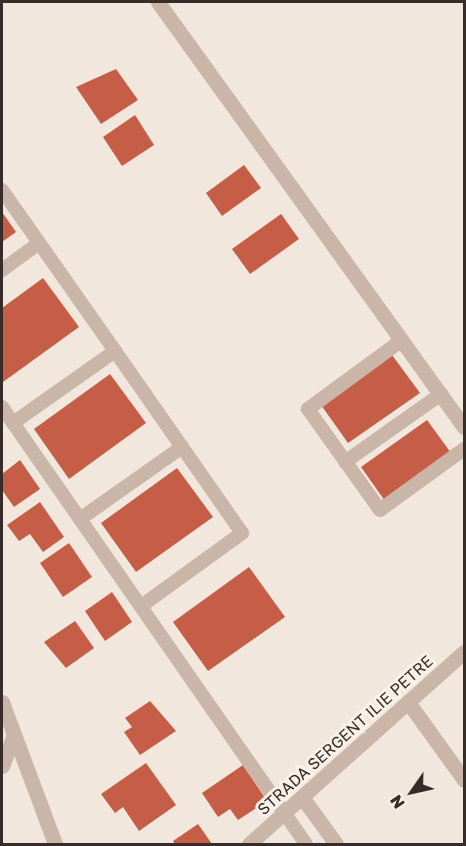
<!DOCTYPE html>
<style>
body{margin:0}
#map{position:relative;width:466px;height:846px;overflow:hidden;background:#f2e7dc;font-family:"Golos Text",sans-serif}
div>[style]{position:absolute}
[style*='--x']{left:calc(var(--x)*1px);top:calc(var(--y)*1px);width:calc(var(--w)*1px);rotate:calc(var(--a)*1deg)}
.building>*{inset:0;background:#c65e47}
.service>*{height:14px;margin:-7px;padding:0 7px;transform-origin:7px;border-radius:7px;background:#cab6a8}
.minor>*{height:15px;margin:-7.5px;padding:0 7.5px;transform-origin:7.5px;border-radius:7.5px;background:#cab6a8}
.tertiary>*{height:15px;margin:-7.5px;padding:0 7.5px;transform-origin:7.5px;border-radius:7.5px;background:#cab6a8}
span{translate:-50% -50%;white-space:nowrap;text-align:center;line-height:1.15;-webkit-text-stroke:6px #faf1e9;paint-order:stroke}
.street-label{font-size:16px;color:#372c28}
.frame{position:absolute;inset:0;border:3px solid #372c28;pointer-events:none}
.north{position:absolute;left:382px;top:762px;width:60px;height:60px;-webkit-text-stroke:4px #faf1e9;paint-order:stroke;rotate:236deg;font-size:16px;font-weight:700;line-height:24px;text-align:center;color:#372c28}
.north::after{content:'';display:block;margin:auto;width:21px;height:27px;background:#372c28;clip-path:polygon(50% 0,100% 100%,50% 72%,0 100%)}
</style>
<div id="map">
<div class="building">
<div style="clip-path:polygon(116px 69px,138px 100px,101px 124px,76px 87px)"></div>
<div style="clip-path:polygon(135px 115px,154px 145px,122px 166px,103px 137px)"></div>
<div style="clip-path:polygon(244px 165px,261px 188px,222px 216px,206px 193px)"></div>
<div style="clip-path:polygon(2px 212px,16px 232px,2px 242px)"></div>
<div style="clip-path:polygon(281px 214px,299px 239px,250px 274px,232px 249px)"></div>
<div style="clip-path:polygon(43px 278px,79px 327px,3px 382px,2px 308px)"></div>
<div style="clip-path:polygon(392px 355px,420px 393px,348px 443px,321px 405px)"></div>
<div style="clip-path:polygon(110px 374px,146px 423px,69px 479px,34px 429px)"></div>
<div style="clip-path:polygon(427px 420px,451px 453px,385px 501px,361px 467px)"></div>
<div style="clip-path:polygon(20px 460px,40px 489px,14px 507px,2px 490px,2px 474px)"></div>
<div style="clip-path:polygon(177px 468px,213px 517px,136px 572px,101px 523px)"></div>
<div style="clip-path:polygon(40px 502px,64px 537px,43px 552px,30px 534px,19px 541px,7px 525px)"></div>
<div style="clip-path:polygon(69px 543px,92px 577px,63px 597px,40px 563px)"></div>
<div style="clip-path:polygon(249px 567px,285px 617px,208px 671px,173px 622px)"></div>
<div style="clip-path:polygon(112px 592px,132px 622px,105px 641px,85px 611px)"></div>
<div style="clip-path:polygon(75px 621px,94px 648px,66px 668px,44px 642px)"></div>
<div style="clip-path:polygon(150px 701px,176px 731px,140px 755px,124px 732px,132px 727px,125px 718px)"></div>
<div style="clip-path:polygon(146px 763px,176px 805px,139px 831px,123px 807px,115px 813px,101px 794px)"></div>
<div style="clip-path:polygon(243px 765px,267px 801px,238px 820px,230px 809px,218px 817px,202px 793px)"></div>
<div style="clip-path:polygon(198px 824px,212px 844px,175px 844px,173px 841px)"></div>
</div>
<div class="service">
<div style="--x:2;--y:190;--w:197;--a:54.9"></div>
<div style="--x:2;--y:270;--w:46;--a:-36.1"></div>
<div style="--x:402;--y:340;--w:117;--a:143.7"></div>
<div style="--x:308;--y:409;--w:124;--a:54.5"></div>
<div style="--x:380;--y:510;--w:104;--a:-36"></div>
<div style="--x:2;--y:407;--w:532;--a:55.18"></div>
<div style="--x:13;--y:423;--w:125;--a:-35.2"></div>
<div style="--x:115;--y:351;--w:117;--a:55.1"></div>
<div style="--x:345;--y:462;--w:118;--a:-35.3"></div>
<div style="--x:80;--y:519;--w:125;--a:-35.2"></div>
<div style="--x:182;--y:447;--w:105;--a:55.1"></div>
<div style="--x:242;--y:533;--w:125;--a:144.1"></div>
</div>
<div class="minor">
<div style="--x:158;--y:2;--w:524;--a:54.25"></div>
<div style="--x:408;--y:702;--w:96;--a:54.3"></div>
<div style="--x:2;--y:766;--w:33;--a:-69"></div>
<div style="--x:302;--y:797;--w:58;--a:54.1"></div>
<div style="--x:249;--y:844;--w:288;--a:-41.8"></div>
</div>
<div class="tertiary">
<div style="--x:2;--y:702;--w:152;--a:69.5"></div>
</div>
<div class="street-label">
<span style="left:345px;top:735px;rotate:-42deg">STRADA SERGENT ILIE PETRE</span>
</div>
<div class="frame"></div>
<div class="north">N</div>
</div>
